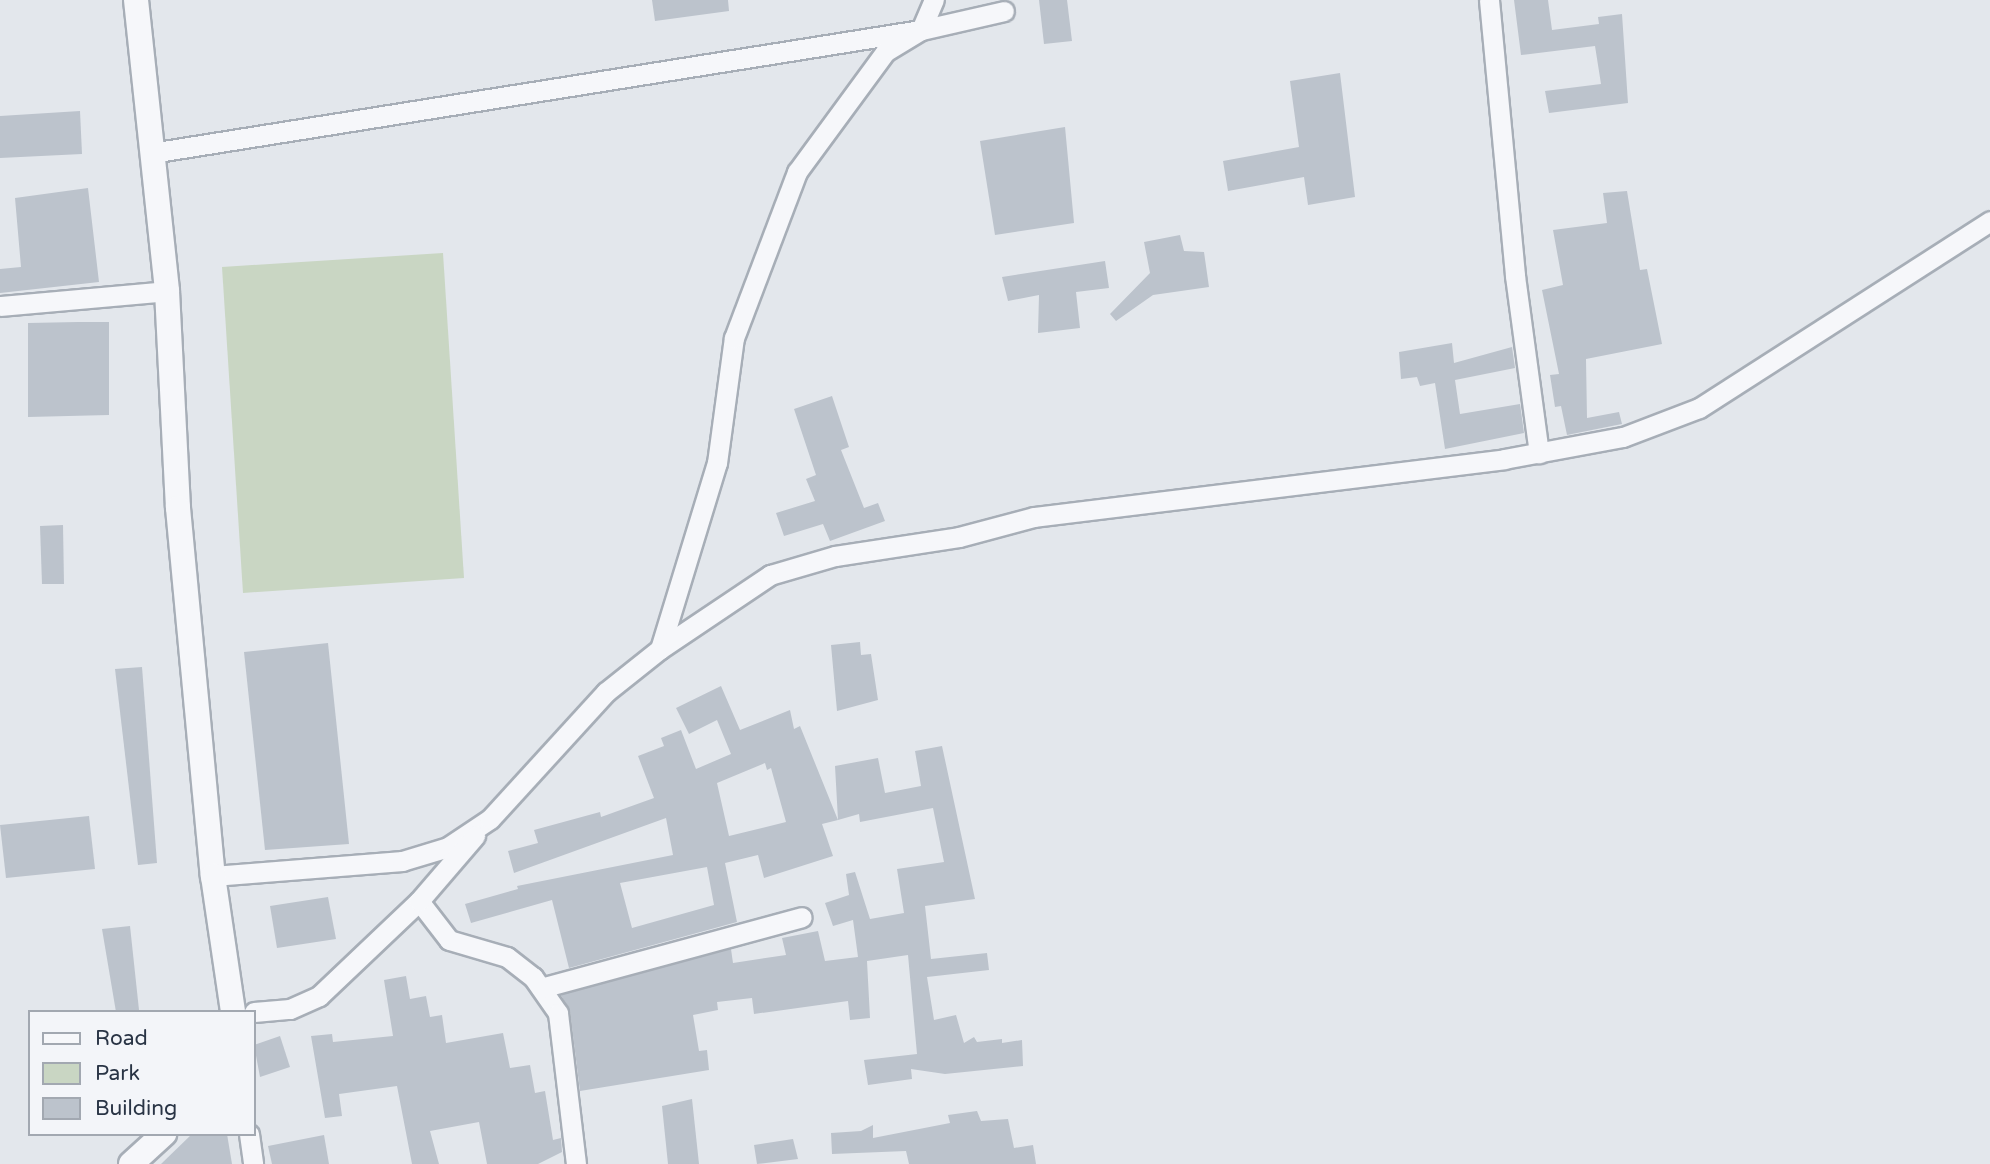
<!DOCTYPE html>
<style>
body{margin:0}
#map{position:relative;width:1990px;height:1164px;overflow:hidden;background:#e3e7ec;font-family:"Varela Round",sans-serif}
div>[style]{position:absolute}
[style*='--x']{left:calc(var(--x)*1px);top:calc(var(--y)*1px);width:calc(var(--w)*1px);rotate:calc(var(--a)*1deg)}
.green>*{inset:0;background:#c9d6c3}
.building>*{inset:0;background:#bcc3cc}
.roads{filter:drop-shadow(2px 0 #a7aeb7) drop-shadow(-2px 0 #a7aeb7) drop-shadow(0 2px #a7aeb7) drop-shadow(0 -2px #a7aeb7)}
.minor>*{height:19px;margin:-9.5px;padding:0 9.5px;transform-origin:9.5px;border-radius:9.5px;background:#f6f7fa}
.tertiary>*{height:24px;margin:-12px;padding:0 12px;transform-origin:12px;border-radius:12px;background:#f6f7fa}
span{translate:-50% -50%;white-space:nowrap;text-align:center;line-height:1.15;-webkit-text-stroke:5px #f3f5f9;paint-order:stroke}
.legend{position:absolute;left:28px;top:1010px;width:228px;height:126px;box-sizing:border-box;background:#f3f5f9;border:2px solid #a2a8b1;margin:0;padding:9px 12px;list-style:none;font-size:21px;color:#293445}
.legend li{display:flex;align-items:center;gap:14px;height:35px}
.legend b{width:35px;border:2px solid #a2a8b1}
</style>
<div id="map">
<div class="green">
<div style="clip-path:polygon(443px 253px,464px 578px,243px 593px,222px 267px)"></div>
</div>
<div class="building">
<div style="clip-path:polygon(652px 0,728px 0,729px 11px,655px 21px)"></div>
<div style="clip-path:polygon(1039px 0,1067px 0,1072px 41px,1044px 44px)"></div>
<div style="clip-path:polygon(1514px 0,1548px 0,1552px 30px,1599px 24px,1598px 17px,1622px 14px,1628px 103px,1549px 113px,1545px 91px,1601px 84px,1595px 46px,1521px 55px)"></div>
<div style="clip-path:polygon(1340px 73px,1355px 197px,1308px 205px,1304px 177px,1228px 191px,1223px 161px,1299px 147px,1290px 81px)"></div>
<div style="clip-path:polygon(80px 111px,82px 154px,0 158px,0 116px)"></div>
<div style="clip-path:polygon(1065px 127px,1074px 223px,995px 235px,980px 141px)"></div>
<div style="clip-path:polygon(88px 188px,99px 282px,0 293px,0 269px,21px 267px,15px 198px)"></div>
<div style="clip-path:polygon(1627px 191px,1640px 270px,1647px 269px,1662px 344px,1586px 359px,1587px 418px,1619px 412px,1622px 424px,1567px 435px,1561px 406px,1555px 407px,1550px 375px,1559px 374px,1542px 290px,1563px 285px,1553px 230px,1607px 223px,1603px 193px)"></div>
<div style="clip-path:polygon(1180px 235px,1184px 251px,1204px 252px,1209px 287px,1153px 295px,1116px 321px,1110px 314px,1150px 273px,1144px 242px)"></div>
<div style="clip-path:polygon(1105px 261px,1109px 288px,1076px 292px,1080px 328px,1038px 333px,1039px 295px,1008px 301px,1002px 277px)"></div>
<div style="clip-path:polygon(78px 322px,109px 322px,109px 415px,28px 417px,28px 323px)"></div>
<div style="clip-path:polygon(1452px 343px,1454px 363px,1512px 347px,1515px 368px,1455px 380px,1460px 414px,1520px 404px,1524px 433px,1445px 449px,1435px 383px,1420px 386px,1417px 377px,1401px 379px,1399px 352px)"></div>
<div style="clip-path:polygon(832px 396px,849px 447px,841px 450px,864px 508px,878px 503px,885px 521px,830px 541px,823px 524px,784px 536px,776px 513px,815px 501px,806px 479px,816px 475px,794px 409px)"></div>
<div style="clip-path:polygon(63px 525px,64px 584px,42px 584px,40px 526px)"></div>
<div style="clip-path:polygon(860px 642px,861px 655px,871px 654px,878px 700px,837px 711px,831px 645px)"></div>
<div style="clip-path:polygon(328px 643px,349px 844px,265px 850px,244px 652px)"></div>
<div style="clip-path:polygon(142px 667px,157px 863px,138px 865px,115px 669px)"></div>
<div style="clip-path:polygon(evenodd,721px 686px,740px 730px,790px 710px,794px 729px,800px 726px,838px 820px,822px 824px,833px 856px,764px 878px,758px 855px,725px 863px,737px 922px,569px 968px,552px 900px,471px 923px,465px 904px,518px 889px,517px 886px,673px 855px,666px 818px,514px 873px,508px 851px,538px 843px,534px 830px,600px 812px,601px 817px,654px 798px,638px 756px,664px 746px,661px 738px,681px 730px,696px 769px,731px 754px,717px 720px,689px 734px,676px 708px,721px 686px,765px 763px,767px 770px,771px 768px,786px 822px,729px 836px,717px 783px,765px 763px,721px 686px,707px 867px,714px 905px,632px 928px,620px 883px,707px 867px)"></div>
<div style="clip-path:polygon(942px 746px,975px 899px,925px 906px,931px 959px,987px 953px,989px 970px,927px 977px,934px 1020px,956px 1015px,964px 1043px,974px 1037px,977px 1042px,1002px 1039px,1002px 1043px,1022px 1040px,1023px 1066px,945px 1074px,911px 1069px,912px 1079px,868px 1085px,864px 1060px,917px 1054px,908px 955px,867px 961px,870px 1018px,850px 1020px,848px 1001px,754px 1014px,752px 998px,717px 1002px,718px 1010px,693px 1015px,699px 1051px,707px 1050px,709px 1070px,580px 1091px,570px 1012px,561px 995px,731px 949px,733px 963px,786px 955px,782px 938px,818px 931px,825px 961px,858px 957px,853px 920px,833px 926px,825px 903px,849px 895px,846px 874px,855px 872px,870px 919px,904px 913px,897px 869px,944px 862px,933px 808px,860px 822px,859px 814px,838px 820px,835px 766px,878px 758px,885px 793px,921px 786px,915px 751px)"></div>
<div style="clip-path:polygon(89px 816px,95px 869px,6px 878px,0 825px)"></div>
<div style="clip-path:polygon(328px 897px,336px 939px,277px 948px,270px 906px)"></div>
<div style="clip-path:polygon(130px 926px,139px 1010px,116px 1012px,102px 929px)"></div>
<div style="clip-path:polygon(406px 976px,410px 999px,426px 996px,430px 1017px,442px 1015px,446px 1043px,503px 1033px,510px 1068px,530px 1065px,535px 1093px,545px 1091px,553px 1140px,561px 1138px,562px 1152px,538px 1164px,487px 1164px,479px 1122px,430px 1131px,439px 1164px,412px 1164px,397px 1086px,339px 1094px,342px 1116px,325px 1118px,311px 1036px,332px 1034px,333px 1042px,393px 1036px,384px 980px)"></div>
<div style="clip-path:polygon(280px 1036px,290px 1067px,260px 1077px,254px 1045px)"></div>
<div style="clip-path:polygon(692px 1099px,699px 1164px,668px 1164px,662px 1106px)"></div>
<div style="clip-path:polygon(977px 1111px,981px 1121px,1008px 1119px,1014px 1148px,1033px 1145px,1036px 1164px,909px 1164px,906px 1151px,832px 1154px,831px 1133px,861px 1131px,873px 1125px,873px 1138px,950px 1123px,948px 1115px)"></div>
<div style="clip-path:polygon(192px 1134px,227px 1134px,232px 1164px,161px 1164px)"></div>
<div style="clip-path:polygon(324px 1135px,329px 1164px,272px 1164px,268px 1146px)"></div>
<div style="clip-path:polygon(793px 1139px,798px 1159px,757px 1164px,754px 1145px)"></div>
</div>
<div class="roads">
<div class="minor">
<div style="--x:1489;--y:0;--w:277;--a:84.6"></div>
<div style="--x:1515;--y:276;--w:179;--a:82.3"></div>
<div style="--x:151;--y:153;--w:780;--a:-9.08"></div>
<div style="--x:921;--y:30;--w:85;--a:-12.9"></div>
<div style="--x:0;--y:306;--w:168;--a:-5.1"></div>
<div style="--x:660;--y:649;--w:195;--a:-73"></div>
<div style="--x:717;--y:463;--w:126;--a:-82.3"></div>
<div style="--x:734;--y:338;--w:178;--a:-69.2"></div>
<div style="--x:797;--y:172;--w:149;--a:-53.7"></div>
<div style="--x:885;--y:52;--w:42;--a:-31.4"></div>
<div style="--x:921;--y:30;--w:33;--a:-67"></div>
<div style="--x:213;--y:876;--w:190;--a:-4.5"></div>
<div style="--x:402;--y:861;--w:48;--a:-16.9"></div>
<div style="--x:448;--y:847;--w:50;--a:-33.7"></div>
<div style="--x:490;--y:819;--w:172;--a:-47.6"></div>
<div style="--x:606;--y:692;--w:69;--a:-38.5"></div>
<div style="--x:660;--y:649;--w:133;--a:-33.9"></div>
<div style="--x:770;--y:575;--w:68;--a:-16.3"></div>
<div style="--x:835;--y:556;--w:125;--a:-8.7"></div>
<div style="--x:959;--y:537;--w:78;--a:-14.9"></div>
<div style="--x:1034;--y:517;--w:474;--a:-7"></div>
<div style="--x:1504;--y:459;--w:121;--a:-10.5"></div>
<div style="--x:1623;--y:437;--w:81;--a:-20.9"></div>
<div style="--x:1699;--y:408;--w:346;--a:-32.7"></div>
<div style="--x:419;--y:901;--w:49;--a:52.4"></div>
<div style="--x:449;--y:940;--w:60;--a:16.3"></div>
<div style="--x:507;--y:957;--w:33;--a:38"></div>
<div style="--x:533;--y:977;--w:44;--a:55.2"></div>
<div style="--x:558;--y:1013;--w:152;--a:83.2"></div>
<div style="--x:541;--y:988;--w:270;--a:-15.2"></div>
<div style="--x:254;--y:1012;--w:36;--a:-5"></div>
<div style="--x:290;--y:1009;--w:32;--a:-24"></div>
<div style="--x:319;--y:996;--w:138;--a:-43.5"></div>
<div style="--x:419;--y:901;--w:86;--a:-49.3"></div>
<div style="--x:249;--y:1134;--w:30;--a:82"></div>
</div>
<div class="tertiary">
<div style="--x:136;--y:0;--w:293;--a:83.9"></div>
<div style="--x:167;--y:291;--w:217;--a:87.1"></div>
<div style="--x:178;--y:508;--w:370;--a:84.6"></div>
<div style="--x:213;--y:876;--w:137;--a:81.6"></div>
<div style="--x:131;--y:1164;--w:45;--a:-42.3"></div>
</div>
</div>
<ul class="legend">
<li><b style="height:9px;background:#f6f7fa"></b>Road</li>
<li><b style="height:19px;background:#c9d6c3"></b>Park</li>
<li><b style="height:19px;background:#bcc3cc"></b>Building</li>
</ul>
</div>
